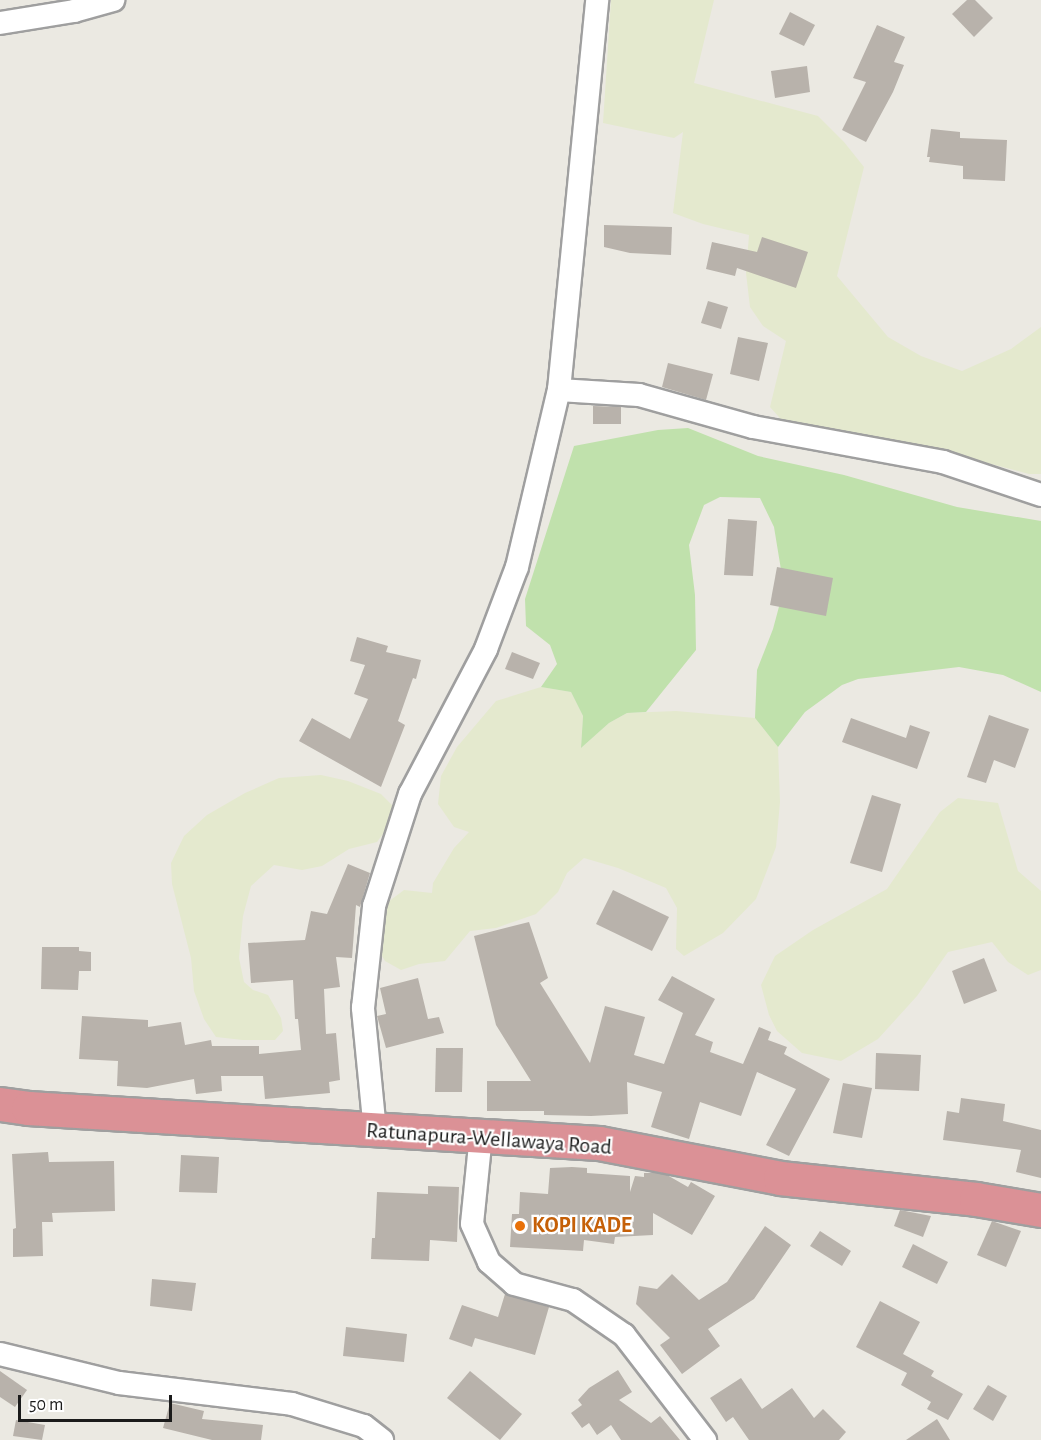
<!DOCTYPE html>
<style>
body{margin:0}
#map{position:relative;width:1041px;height:1440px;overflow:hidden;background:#ebe9e2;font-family:"Alegreya Sans",sans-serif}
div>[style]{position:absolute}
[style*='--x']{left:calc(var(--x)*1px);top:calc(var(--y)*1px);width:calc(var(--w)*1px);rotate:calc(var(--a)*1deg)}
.farmland>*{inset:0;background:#e4e9ce}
.grass>*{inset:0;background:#c0e1ac}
.building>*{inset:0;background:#b8b2ab}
.roads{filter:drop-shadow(2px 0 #9f9f9f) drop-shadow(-2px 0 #9f9f9f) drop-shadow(0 2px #9f9f9f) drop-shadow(0 -2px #9f9f9f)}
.street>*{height:22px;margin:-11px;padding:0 11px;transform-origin:11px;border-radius:11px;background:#fff}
.highway>*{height:33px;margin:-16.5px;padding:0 16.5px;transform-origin:16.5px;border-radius:16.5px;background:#db9196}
.dots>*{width:16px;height:16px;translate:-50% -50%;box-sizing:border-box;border:3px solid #fff;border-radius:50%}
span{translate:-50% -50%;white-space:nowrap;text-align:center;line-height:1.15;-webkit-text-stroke:4.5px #fff;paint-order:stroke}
.street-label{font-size:22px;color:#1b1b1b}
.food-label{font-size:22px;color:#c56008;font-weight:700}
.left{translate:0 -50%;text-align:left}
.scale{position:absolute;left:18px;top:1395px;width:154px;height:27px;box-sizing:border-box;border:3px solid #1b1b1b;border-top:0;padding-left:8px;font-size:18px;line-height:21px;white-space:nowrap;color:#1b1b1b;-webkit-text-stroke:4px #fff;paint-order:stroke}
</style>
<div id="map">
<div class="farmland">
<div style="clip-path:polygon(611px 0,714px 0,694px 83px,818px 116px,844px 142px,864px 167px,837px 276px,888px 337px,921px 356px,962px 371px,1011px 349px,1041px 327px,1041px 474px,1029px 474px,957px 455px,787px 426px,770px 407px,786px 341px,763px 326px,750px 307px,746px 273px,749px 235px,703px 224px,673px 213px,683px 132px,674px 138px,603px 123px)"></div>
<div style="clip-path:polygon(541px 687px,571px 692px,583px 716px,581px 748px,609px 723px,627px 713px,676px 711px,755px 718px,778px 747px,780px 802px,776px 847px,756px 899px,723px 933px,684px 956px,676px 949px,677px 908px,666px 888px,618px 868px,584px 858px,567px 873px,558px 892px,536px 914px,496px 928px,470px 931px,445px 961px,419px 964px,401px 970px,385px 961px,379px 951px,388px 902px,404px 890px,432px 893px,433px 883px,454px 848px,469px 832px,454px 827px,438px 804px,441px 776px,457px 747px,496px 701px)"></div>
<div style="clip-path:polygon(321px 775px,348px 781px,381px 794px,394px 807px,394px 819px,377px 842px,349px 849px,322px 866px,302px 870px,274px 865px,251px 886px,243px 916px,239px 958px,244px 982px,253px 990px,268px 995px,281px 1018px,283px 1031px,275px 1040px,243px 1040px,216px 1037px,204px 1019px,194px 991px,191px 958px,172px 884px,171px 863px,184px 836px,207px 815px,245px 793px,279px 778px)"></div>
<div style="clip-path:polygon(958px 798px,998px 803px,1018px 871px,1041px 891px,1041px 970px,1028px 975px,1008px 962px,992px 942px,948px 952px,917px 996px,878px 1039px,841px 1061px,802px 1053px,777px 1031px,769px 1015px,761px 985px,775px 956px,813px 930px,887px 889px,940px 812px)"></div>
</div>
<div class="grass">
<div style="clip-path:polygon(688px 428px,758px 456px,844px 475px,957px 507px,1041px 521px,1041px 692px,1003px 675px,959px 667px,858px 679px,842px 685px,805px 712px,778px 747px,755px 718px,757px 670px,773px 629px,784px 588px,774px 527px,760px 498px,720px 497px,704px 505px,689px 545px,695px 595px,696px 650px,646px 712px,627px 713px,609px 723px,581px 748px,583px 716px,571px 692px,541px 687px,557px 664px,550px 645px,526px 626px,525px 599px,574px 446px,658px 430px)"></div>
</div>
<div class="building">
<div style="clip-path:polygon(967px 0,975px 0,993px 18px,974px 37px,952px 14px)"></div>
<div style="clip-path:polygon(790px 12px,815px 25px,804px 46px,779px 34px)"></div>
<div style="clip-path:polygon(877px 25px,905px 37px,894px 62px,904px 65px,893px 92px,866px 142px,842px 130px,866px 82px,853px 78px)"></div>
<div style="clip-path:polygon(807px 66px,810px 92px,775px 98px,771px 71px)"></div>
<div style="clip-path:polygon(931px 129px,960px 132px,960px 138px,1007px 140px,1005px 181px,963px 179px,963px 166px,929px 162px,930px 157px,927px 157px)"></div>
<div style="clip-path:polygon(604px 225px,672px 227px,671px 255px,630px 253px,604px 247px)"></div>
<div style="clip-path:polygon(762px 237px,808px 252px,796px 288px,737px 268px,735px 276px,706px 269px,712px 242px,757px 252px)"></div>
<div style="clip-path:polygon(708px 301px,728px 307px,721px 329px,701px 323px)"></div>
<div style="clip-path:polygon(738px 337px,768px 343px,759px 381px,730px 374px)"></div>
<div style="clip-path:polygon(668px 363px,713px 374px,706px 400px,662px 387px)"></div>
<div style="clip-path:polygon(593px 406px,621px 407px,621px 424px,593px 424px)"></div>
<div style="clip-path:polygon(728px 519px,757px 521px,753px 576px,724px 575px)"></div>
<div style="clip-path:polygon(777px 567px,833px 578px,826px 616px,770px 605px)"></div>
<div style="clip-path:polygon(357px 637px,388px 646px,386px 652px,421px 660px,416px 679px,413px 678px,398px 721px,405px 725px,381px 787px,299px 741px,312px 718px,350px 739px,368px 699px,354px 694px,365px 665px,350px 661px)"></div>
<div style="clip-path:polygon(512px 652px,540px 663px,533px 679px,505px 669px)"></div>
<div style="clip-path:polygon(989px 715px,1029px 729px,1015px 768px,994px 760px,986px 783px,967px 777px)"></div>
<div style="clip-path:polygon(851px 718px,906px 738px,910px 725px,930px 732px,917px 769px,842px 742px)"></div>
<div style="clip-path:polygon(872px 795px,901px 804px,882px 872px,850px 863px)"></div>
<div style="clip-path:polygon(348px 864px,370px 873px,360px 907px,356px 905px,352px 958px,336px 957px,340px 987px,324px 989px,326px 1034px,336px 1033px,340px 1080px,329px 1082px,330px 1093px,265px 1099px,263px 1076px,221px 1076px,222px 1091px,196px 1094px,194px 1079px,147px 1088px,117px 1086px,118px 1061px,79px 1059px,82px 1016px,148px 1020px,148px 1027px,181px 1022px,185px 1045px,211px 1040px,212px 1046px,259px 1046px,259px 1054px,301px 1050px,298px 1019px,295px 1019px,293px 980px,251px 983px,248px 943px,305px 940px,311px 911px,327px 914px)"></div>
<div style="clip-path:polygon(613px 890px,669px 917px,652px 951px,596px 924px)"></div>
<div style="clip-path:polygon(529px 922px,548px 978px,540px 983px,590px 1063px,605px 1006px,645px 1017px,634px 1055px,664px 1064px,683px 1013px,658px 1000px,672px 976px,715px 999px,695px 1035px,713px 1042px,710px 1052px,743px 1064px,759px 1027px,771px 1032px,768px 1040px,787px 1047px,784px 1054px,830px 1079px,789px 1156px,766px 1145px,796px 1089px,757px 1072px,741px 1116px,700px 1102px,689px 1139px,651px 1127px,662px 1092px,627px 1082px,628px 1114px,591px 1116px,544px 1115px,544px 1111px,487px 1111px,487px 1081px,531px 1081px,496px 1025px,474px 936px)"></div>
<div style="clip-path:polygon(42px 947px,79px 947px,79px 951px,91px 952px,91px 971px,79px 971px,78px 990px,41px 989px)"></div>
<div style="clip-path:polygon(984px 958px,997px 991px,964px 1004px,952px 971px)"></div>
<div style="clip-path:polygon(418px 978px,428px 1019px,439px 1017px,444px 1033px,386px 1048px,377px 1016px,386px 1014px,380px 988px)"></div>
<div style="clip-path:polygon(436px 1048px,463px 1048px,462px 1092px,435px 1092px)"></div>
<div style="clip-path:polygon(876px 1053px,921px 1055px,919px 1091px,875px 1089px)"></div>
<div style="clip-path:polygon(843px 1083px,872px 1088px,862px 1138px,833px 1133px)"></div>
<div style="clip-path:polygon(961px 1098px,1005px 1104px,1003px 1121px,1041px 1130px,1041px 1178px,1016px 1172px,1021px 1150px,943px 1140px,947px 1111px,959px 1113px)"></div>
<div style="clip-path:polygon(48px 1152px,49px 1162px,114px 1161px,115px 1211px,52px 1213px,53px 1222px,42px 1222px,43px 1256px,13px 1257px,13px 1229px,16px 1228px,12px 1154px)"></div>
<div style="clip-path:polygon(181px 1155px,219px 1157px,217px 1193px,179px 1192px)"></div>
<div style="clip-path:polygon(572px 1167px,587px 1168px,587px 1173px,630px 1176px,630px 1192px,635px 1176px,644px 1177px,644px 1173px,655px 1173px,667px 1175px,688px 1187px,691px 1182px,715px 1196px,692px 1235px,653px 1213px,653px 1235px,615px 1237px,614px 1244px,584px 1240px,583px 1251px,510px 1247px,512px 1214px,519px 1214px,520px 1192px,548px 1194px,550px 1168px)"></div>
<div style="clip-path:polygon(428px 1186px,459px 1187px,457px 1242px,430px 1240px,429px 1261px,371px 1259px,372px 1238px,375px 1238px,377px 1192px,428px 1194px)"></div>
<div style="clip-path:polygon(900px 1210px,931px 1216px,923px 1237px,894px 1226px)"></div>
<div style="clip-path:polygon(992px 1221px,1021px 1231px,1006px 1267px,977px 1255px)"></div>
<div style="clip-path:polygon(765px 1226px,791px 1245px,754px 1299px,708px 1329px,720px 1346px,682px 1374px,660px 1345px,670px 1338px,636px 1304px,639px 1286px,657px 1289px,672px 1274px,699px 1300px,727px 1282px)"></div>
<div style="clip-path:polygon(820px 1231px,851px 1251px,842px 1266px,810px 1246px)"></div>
<div style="clip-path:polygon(913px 1244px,948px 1262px,937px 1284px,902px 1267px)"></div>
<div style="clip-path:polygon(152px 1279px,196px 1283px,192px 1311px,150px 1306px)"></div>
<div style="clip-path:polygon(505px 1294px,549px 1307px,535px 1355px,475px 1338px,472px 1347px,449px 1339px,462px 1305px,498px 1317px)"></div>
<div style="clip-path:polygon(880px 1301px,920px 1322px,903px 1354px,934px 1371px,931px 1376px,963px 1394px,948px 1420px,927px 1409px,931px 1402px,901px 1385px,907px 1373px,856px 1347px)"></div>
<div style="clip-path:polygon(346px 1327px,407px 1334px,404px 1362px,343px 1356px)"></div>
<div style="clip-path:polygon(618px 1370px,632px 1392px,619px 1400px,651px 1423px,660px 1416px,680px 1440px,621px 1440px,611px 1425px,597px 1435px,589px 1423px,582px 1428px,571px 1413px,582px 1405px,578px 1400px,589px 1388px)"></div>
<div style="clip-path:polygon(0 1371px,27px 1390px,15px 1407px,0 1397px)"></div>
<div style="clip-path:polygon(470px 1371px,522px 1414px,500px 1440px,447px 1398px)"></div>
<div style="clip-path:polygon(741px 1378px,762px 1409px,792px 1388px,814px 1418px,823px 1409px,846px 1432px,839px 1440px,749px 1440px,733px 1417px,726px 1422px,710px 1398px)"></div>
<div style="clip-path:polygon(988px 1385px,1007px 1396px,993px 1421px,973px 1409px)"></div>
<div style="clip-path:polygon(170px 1403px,204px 1411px,202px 1419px,263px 1425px,261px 1440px,212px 1440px,163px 1428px)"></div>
<div style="clip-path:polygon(937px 1419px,950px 1440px,906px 1440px)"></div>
<div style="clip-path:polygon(16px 1420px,45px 1425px,42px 1440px,13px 1436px)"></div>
</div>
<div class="roads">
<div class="street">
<div style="--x:0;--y:23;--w:75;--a:-9.2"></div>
<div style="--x:74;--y:11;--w:41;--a:-15.8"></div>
<div style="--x:559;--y:390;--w:80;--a:3.6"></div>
<div style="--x:639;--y:395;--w:118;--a:15.7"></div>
<div style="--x:753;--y:427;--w:193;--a:10.4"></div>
<div style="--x:943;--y:462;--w:103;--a:18.6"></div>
<div style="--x:375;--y:1131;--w:124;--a:-95.6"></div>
<div style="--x:363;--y:1008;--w:103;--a:-83.8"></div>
<div style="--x:374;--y:906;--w:118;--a:-72.2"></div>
<div style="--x:410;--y:794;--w:164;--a:-62.3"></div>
<div style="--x:486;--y:649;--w:88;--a:-69.3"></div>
<div style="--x:517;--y:567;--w:182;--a:-76.7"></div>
<div style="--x:559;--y:390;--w:392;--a:-84.4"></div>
<div style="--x:481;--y:1135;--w:89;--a:95.8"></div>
<div style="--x:472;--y:1224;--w:42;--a:65.9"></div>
<div style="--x:489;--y:1262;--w:33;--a:41"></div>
<div style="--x:514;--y:1284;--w:61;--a:15.2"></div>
<div style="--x:573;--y:1300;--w:62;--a:34.5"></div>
<div style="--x:624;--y:1335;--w:133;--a:52.4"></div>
<div style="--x:0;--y:1354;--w:122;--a:13.7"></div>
<div style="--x:119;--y:1383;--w:174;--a:6.9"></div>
<div style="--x:292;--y:1404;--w:75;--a:17"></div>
<div style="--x:364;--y:1426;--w:23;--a:38"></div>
</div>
<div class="highway">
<div style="--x:0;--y:1104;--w:28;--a:8"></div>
<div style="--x:28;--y:1108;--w:572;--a:3.51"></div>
<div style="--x:599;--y:1143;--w:184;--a:10.9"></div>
<div style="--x:780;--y:1178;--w:197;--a:6.1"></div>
<div style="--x:976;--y:1199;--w:66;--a:9.6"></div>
</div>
</div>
<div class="dots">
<div style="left:520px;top:1226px;background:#e8710a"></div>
</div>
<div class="street-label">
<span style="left:489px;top:1139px;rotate:4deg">Ratunapura-Wellawaya Road</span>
</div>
<div class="food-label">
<span class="left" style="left:532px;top:1226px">KOPI KADE</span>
</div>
<div class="scale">50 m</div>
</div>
